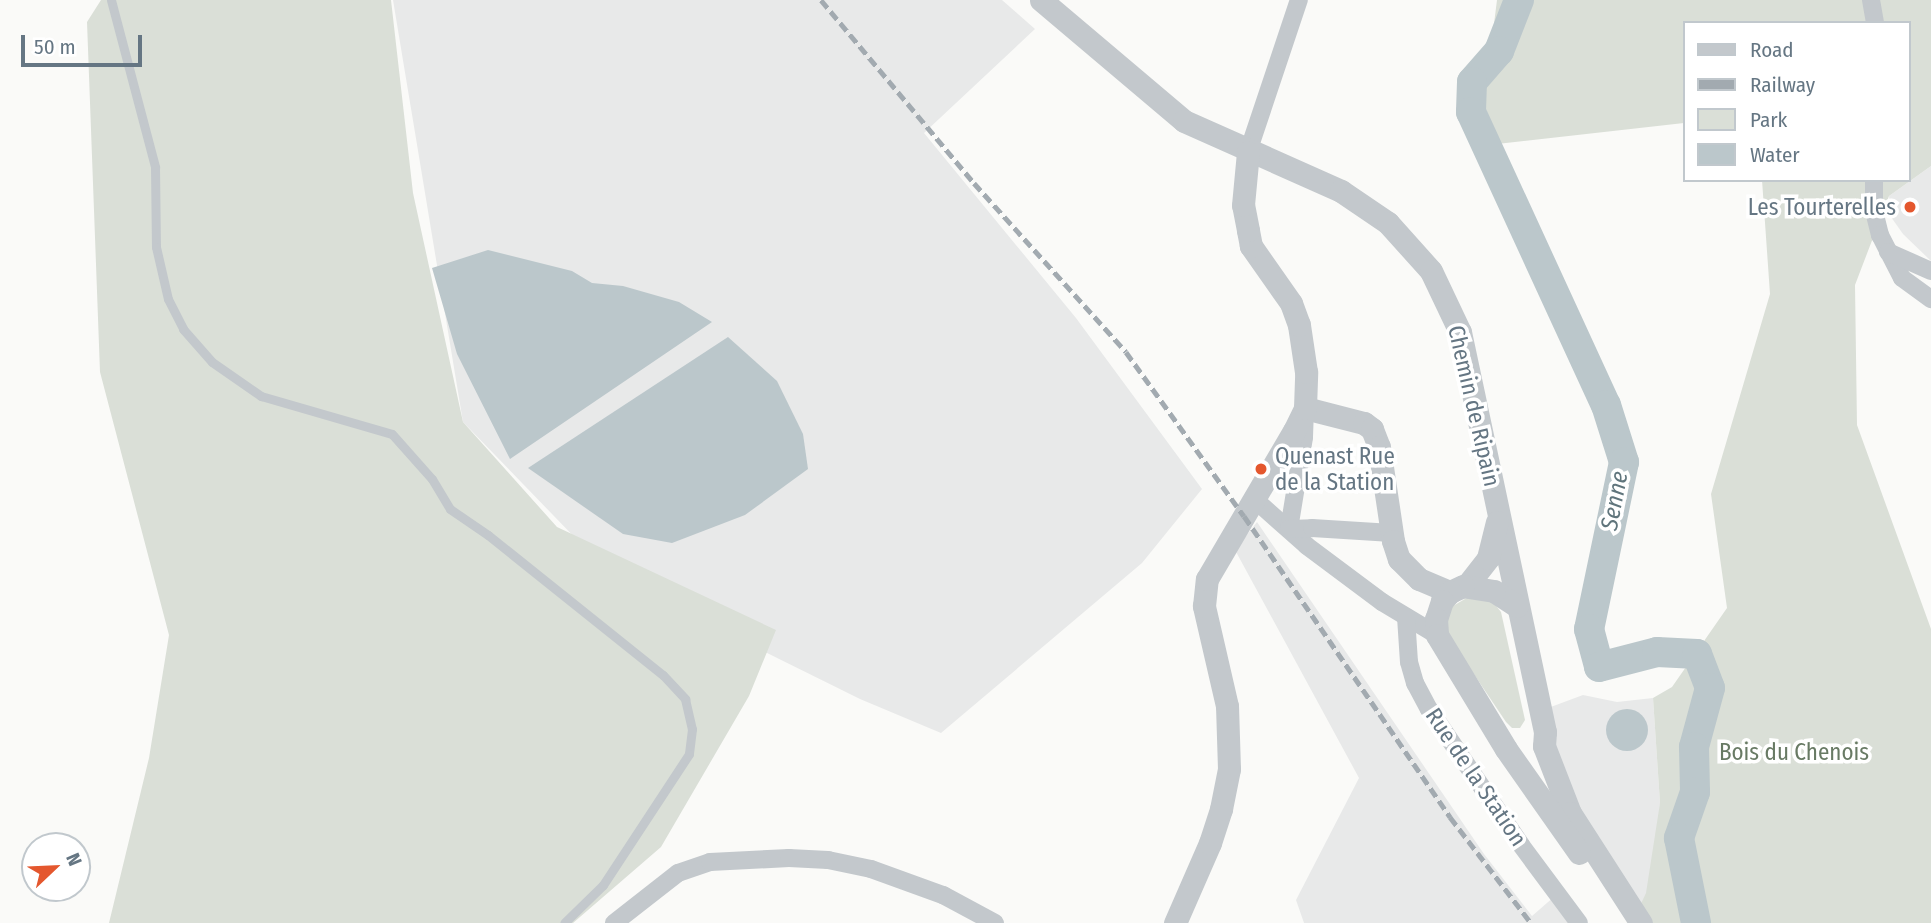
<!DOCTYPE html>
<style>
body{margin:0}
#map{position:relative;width:1931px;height:923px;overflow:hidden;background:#fafaf8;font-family:"Fira Sans Condensed",sans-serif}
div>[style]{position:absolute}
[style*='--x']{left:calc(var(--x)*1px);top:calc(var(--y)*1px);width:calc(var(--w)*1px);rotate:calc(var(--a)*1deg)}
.built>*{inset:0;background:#e8e9e9}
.green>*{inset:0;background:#dadfd7}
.water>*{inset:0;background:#bbc7cb}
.round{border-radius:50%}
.river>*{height:30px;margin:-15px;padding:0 15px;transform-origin:15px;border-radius:15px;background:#bbc7cb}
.service>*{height:9px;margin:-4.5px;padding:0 4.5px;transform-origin:4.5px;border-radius:4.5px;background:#c3c8cc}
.minor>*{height:18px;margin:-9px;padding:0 9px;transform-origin:9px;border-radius:9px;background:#c3c8cc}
.tertiary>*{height:23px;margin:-11.5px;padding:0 11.5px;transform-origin:11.5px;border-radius:11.5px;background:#c3c8cc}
.rail>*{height:5px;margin-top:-2.5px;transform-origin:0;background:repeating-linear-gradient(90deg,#a2aab0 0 10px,transparent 0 15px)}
.dots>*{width:19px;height:19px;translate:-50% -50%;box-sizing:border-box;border:4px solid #fff;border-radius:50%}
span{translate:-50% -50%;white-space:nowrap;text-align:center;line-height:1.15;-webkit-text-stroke:7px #fff;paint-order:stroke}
.poi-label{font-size:23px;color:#657683}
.right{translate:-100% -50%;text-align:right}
.left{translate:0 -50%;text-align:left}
.street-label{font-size:23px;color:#657683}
.park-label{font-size:23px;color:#687a64}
.water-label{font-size:24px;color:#60757c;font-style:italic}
.legend{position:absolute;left:1683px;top:21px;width:228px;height:161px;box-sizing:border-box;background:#fff;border:2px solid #c1c8cd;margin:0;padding:9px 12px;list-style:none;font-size:21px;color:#657683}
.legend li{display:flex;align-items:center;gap:14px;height:35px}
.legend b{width:35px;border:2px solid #c1c8cd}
.north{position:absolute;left:21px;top:832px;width:70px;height:70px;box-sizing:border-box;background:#fff;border:2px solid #c1c8cd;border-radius:50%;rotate:67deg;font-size:19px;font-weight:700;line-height:28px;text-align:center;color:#657683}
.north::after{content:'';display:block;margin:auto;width:24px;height:32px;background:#e4572e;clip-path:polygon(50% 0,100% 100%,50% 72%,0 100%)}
.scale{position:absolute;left:21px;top:35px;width:121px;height:32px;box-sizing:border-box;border:4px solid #657683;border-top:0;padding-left:9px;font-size:21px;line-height:24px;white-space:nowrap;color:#657683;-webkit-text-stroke:5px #fff;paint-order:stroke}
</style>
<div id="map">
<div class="built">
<div style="clip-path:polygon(393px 0,1002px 0,1035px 29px,924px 133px,1076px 318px,1202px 489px,1142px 563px,941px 733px,860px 699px,612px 576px,463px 422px)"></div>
<div style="clip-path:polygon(1931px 166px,1931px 261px,1903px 234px,1891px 217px,1889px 196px)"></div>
<div style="clip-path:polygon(1257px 522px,1484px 854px,1532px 916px,1555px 896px,1576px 923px,1304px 923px,1296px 900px,1359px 778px,1235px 550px)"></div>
<div style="clip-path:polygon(1583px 695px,1617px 702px,1653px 698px,1660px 803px,1655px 923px,1570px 813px,1540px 711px)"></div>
</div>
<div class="green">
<div style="clip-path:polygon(101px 0,391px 0,413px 193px,463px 422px,557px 527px,776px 630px,749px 696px,661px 847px,573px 923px,109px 923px,149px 758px,169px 635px,100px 372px,87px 22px)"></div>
<div style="clip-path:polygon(1497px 0,1931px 0,1931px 166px,1889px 196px,1855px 285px,1857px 425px,1931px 629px,1931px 923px,1632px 923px,1646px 893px,1660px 803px,1653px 698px,1672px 687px,1727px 608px,1711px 494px,1770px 294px,1762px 180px,1908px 180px,1908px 23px,1684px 23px,1684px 123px,1497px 144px,1484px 103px)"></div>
<div style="clip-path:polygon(1475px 593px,1490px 598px,1501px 612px,1525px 720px,1520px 728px,1512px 728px,1506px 722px,1449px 637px,1445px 621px,1448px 609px)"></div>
</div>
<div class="water">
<div style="clip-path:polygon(488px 250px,572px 271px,592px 283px,623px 286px,679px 302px,712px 322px,510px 459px,457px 354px,432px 268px)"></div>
<div style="clip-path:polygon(728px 337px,777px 381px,803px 434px,808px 469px,745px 515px,672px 543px,623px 534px,528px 468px)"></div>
<div class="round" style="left:1606px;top:709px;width:42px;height:42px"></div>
</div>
<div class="river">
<div style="--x:1519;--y:0;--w:55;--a:111.4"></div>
<div style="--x:1499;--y:51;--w:41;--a:131.1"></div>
<div style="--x:1472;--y:82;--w:30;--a:92"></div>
<div style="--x:1471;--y:112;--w:323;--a:65.3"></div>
<div style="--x:1606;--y:405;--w:60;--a:72.5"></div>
<div style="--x:1624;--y:462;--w:171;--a:101.8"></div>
<div style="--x:1589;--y:629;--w:39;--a:75"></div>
<div style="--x:1599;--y:667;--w:60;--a:-14.5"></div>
<div style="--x:1657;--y:652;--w:40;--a:2.9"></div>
<div style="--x:1697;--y:654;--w:36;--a:69"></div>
<div style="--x:1710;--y:688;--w:61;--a:105.2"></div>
<div style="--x:1694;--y:747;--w:45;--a:88.7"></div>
<div style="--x:1695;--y:792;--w:49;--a:109.2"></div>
<div style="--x:1679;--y:838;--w:87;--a:78.7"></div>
</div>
<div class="service">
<div style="--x:111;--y:0;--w:173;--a:75.2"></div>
<div style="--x:155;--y:167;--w:80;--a:89.3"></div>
<div style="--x:156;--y:247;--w:53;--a:77"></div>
<div style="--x:168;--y:299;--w:34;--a:63"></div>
<div style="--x:183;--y:329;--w:44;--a:48.7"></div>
<div style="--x:212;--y:362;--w:60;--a:34.8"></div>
<div style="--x:261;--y:396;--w:136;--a:16.2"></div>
<div style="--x:392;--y:434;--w:60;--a:48.4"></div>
<div style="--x:432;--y:479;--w:35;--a:59"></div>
<div style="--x:450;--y:509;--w:46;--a:34.4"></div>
<div style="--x:488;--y:535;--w:224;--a:38.7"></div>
<div style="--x:663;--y:675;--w:33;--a:47"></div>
<div style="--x:685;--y:699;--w:31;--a:77"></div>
<div style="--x:692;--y:729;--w:25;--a:97"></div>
<div style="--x:689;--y:754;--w:157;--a:123.3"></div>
<div style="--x:603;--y:885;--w:54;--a:135.7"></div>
</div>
<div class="minor">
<div style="--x:1871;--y:0;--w:23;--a:80"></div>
<div style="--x:1248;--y:152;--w:160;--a:-71.5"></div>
<div style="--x:1874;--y:180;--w:31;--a:90"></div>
<div style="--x:1874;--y:211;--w:25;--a:76"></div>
<div style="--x:1880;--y:235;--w:48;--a:62.9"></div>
<div style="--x:1902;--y:278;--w:36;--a:36"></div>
<div style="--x:1888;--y:252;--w:47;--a:23.8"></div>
<div style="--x:1253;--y:498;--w:72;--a:41.6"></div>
<div style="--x:1307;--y:546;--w:94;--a:36.7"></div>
<div style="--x:1382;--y:602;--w:64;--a:31"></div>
<div style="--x:1289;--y:529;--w:93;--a:-80.7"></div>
<div style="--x:1304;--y:437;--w:25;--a:-88"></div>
<div style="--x:1289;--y:529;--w:23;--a:-2"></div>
<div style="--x:1312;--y:528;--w:80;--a:3.6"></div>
<div style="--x:1406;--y:617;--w:45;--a:86.2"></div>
<div style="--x:1409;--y:662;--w:22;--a:74"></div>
<div style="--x:1415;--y:683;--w:30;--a:62"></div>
<div style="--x:1429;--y:709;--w:164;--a:55.9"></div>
<div style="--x:1521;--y:845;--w:97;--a:53.4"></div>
<div style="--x:614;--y:923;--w:81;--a:-38"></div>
<div style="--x:678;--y:873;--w:34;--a:-19"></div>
<div style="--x:710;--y:862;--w:79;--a:-2.9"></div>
<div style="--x:789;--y:858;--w:39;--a:3"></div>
<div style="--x:828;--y:860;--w:44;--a:11.8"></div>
<div style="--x:871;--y:869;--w:77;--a:19.9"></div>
<div style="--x:943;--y:895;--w:59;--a:28.3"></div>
</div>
<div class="tertiary">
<div style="--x:1041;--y:0;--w:187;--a:40.2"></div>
<div style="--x:1184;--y:121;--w:172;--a:24"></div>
<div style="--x:1341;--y:191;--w:57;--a:34.2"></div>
<div style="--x:1388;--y:223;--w:64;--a:48.1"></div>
<div style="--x:1431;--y:271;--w:68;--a:64.6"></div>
<div style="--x:1460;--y:332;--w:409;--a:78"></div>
<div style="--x:1545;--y:732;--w:14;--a:94"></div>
<div style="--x:1544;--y:746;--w:72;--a:68.8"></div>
<div style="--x:1570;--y:813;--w:131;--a:57.2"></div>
<div style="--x:1305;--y:408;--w:61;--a:14.3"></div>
<div style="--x:1364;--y:423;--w:10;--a:37"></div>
<div style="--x:1372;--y:429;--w:19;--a:69"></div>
<div style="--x:1379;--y:447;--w:95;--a:81.5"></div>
<div style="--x:1393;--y:541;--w:19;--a:72"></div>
<div style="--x:1399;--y:559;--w:28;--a:45"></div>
<div style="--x:1419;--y:579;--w:34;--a:23"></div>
<div style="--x:1468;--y:584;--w:33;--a:-52"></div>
<div style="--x:1488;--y:558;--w:37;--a:-76"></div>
<div style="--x:1517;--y:606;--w:27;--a:-147"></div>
<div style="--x:1494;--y:591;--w:31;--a:-171"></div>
<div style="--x:1463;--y:586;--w:14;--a:155"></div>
<div style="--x:1450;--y:592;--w:12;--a:132"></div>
<div style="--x:1442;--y:601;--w:19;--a:108"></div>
<div style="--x:1436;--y:619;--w:16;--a:86"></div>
<div style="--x:1437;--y:635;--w:133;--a:58.8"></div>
<div style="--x:1506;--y:749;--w:127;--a:54.9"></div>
<div style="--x:1175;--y:923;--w:87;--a:-66.4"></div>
<div style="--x:1210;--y:843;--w:36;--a:-72"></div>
<div style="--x:1221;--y:809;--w:41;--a:-78.7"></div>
<div style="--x:1229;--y:769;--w:63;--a:-91.8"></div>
<div style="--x:1227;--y:706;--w:103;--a:-103"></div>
<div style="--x:1204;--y:606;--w:27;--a:-84"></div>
<div style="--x:1207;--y:579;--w:172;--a:-59.6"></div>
<div style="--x:1294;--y:431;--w:25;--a:-64"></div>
<div style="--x:1305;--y:408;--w:36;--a:-88"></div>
<div style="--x:1306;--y:372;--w:48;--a:-98.5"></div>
<div style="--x:1299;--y:325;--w:23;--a:-110"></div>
<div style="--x:1291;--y:303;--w:70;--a:-125.1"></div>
<div style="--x:1251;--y:246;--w:16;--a:-101"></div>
<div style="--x:1248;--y:230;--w:25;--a:-101"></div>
<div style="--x:1243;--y:205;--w:53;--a:-84.6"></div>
</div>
<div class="rail">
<div style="--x:821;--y:0;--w:239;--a:50.1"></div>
<div style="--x:974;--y:183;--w:227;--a:48"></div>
<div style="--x:1126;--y:352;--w:202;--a:54.3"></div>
<div style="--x:1244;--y:516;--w:365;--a:55.6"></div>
<div style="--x:1450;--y:817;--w:133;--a:52.6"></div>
</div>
<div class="dots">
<div style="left:1910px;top:207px;background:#e4572e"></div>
<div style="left:1261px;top:469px;background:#e4572e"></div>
</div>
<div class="poi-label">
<span class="right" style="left:1896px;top:207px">Les Tourterelles</span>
<span class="left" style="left:1275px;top:469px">Quenast Rue<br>de la Station</span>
</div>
<div class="street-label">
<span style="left:1474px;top:406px;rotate:77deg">Chemin de Ripain</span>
<span style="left:1476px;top:777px;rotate:56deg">Rue de la Station</span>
</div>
<div class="park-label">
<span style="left:1794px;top:752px">Bois du Chenois</span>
</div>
<div class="water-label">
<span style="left:1615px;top:501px;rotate:-79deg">Senne</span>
</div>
<ul class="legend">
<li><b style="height:9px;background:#c3c8cc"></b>Road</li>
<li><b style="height:9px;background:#a2aab0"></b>Railway</li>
<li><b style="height:19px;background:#dadfd7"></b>Park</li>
<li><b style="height:19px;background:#bbc7cb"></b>Water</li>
</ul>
<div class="north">N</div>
<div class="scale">50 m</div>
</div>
